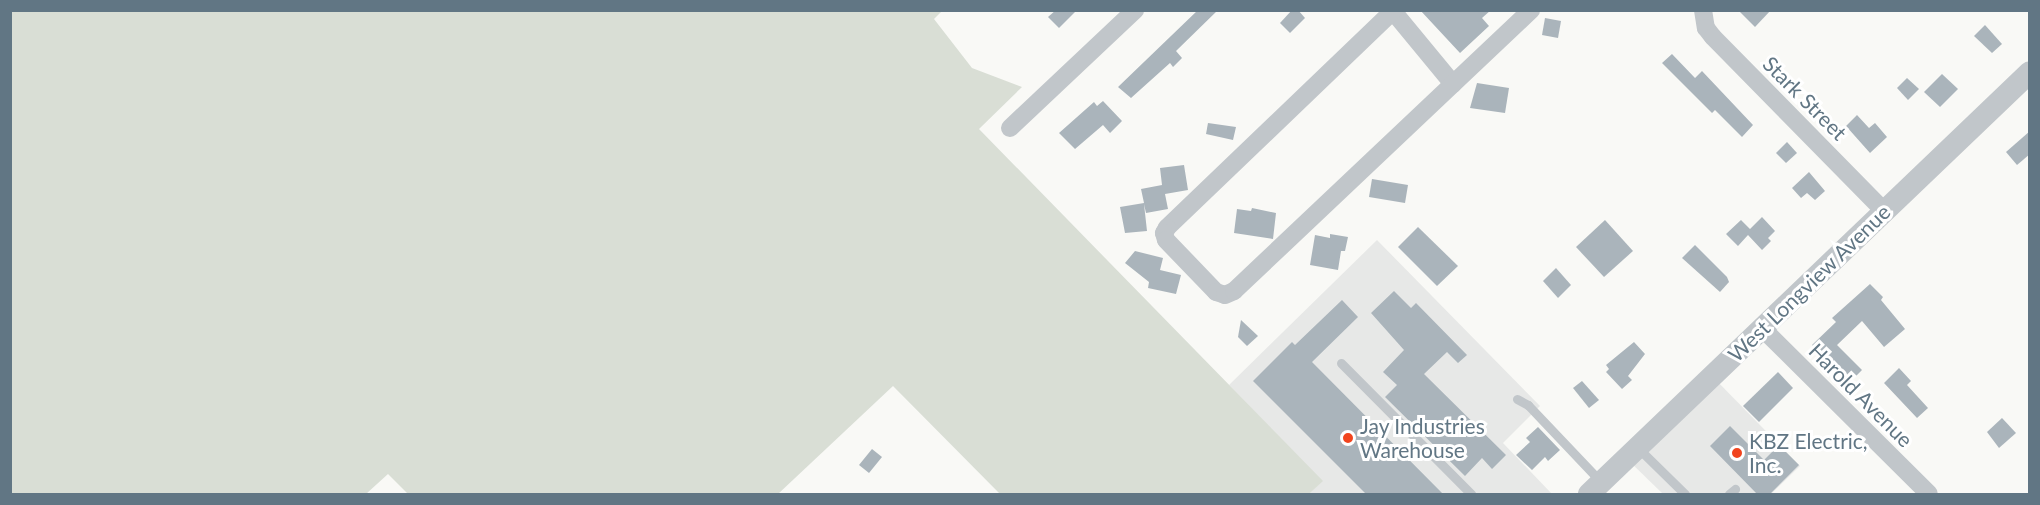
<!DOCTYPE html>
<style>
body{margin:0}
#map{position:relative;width:2040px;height:505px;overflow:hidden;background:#f9f9f6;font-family:Lato,sans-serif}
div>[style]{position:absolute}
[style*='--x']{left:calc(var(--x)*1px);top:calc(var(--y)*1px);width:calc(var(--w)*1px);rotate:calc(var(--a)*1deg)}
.built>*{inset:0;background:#e7e8e7}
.green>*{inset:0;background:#d9ded5}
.building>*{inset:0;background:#aab4bb}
.service>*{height:9px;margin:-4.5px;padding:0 4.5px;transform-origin:4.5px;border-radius:4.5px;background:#c1c6ca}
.minor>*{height:18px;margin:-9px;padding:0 9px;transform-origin:9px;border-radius:9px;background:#c1c6ca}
.tertiary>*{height:22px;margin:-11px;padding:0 11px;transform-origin:11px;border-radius:11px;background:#c1c6ca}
.dots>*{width:16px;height:16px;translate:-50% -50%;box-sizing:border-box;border:3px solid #fff;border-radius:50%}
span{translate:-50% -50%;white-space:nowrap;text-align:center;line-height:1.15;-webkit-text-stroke:6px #fff;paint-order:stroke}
.street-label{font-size:21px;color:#617684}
.poi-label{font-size:21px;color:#617684}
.left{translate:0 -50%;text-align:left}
.frame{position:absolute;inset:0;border:12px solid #617684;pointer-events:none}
</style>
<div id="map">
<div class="built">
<div style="clip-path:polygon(1377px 240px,1540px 406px,1503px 443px,1552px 494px,1309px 494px,1322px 481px,1229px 385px)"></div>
<div style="clip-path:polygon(1713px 377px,1800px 466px,1771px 494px,1663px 494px,1628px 460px)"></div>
</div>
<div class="green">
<div style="clip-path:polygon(10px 11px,942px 11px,934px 19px,972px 68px,1022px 87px,979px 129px,1323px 481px,1309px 494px,1000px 494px,893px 386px,778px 494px,408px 494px,388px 474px,366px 494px,11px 494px)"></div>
</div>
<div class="building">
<div style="clip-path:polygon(1056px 10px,1077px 10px,1059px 28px,1048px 17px)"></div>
<div style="clip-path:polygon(1198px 10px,1218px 10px,1176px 51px,1182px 58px,1173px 67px,1170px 63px,1131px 98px,1118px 87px)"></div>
<div style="clip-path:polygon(1292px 10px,1298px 10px,1305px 18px,1290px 33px,1280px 23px)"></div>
<div style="clip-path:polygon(1420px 10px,1491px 10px,1482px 18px,1489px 26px,1460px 53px)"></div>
<div style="clip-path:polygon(1738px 10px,1771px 10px,1755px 27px)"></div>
<div style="clip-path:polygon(1545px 18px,1561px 21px,1558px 38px,1542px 35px)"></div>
<div style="clip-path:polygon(1985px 25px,2002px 44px,1992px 53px,1974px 36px)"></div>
<div style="clip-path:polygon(1672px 54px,1695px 78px,1702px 71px,1753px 125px,1742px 137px,1715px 110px,1712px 113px,1662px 63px)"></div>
<div style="clip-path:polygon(1942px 74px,1958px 89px,1940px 107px,1924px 92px)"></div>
<div style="clip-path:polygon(1907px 78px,1919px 89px,1908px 100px,1897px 88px)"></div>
<div style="clip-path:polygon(1477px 83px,1509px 88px,1505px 113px,1470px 108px)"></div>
<div style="clip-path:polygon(1103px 101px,1122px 121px,1110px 133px,1103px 125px,1075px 149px,1059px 133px,1094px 102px,1097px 106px)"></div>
<div style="clip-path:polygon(1857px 115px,1869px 128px,1875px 123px,1887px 137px,1870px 153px,1846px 126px)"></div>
<div style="clip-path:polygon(1208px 123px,1236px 127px,1233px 140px,1206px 134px)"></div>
<div style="clip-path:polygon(2030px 131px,2030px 154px,2017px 165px,2006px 152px)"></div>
<div style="clip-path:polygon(1787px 142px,1797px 153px,1786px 163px,1776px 153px)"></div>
<div style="clip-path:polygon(1184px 165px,1188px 190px,1165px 194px,1168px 209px,1146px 213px,1144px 204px,1147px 231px,1125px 233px,1120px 207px,1144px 203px,1141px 189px,1162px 185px,1160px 168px)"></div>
<div style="clip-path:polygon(1809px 172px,1825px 191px,1815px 200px,1807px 193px,1801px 198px,1792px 188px)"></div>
<div style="clip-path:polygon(1372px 179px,1408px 185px,1405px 203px,1369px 197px)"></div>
<div style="clip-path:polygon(1252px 208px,1276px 213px,1273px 239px,1234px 233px,1237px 209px,1251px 211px)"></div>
<div style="clip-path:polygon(1762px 217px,1775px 231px,1768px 238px,1771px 241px,1762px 250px,1748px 235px,1738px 246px,1726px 234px,1741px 220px,1750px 229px)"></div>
<div style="clip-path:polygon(1605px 220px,1633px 251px,1604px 277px,1576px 247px)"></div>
<div style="clip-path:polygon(1418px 227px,1458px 266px,1437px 286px,1398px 247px)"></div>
<div style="clip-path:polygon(1330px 234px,1348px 237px,1345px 251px,1341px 251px,1338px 270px,1310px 265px,1315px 235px,1330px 238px)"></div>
<div style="clip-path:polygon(1695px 245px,1727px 277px,1729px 282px,1720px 292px,1682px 258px)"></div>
<div style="clip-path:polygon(1135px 251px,1163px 258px,1160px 270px,1181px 275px,1176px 294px,1148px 288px,1149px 282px,1125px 263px)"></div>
<div style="clip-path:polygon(1556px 268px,1571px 285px,1558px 298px,1543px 281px)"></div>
<div style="clip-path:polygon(1870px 284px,1883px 297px,1881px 300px,1905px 329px,1884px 347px,1862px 321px,1837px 345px,1862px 370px,1849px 383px,1812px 345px,1836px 322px,1832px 318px)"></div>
<div style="clip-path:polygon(1394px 291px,1411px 308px,1416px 303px,1467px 355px,1458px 363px,1447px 352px,1424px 374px,1506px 455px,1492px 469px,1482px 458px,1465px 476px,1385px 397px,1397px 385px,1383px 372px,1404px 350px,1371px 313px)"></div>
<div style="clip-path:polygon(1342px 300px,1358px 317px,1312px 362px,1444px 495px,1367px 495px,1253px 381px,1292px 342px,1295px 345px)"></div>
<div style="clip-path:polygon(1241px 320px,1258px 336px,1247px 346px,1238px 337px)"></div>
<div style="clip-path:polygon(1634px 342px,1645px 354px,1628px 376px,1632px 380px,1622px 389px,1606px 372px,1609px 369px,1606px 365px)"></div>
<div style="clip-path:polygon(1899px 368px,1911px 381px,1907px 385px,1928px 408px,1917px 418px,1884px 383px)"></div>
<div style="clip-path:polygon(1778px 372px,1793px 388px,1759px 422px,1743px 406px)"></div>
<div style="clip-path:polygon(1582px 381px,1599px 400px,1589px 408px,1573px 388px)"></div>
<div style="clip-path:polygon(2002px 418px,2016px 433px,1999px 448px,1987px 432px)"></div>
<div style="clip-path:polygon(1730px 426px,1764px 460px,1779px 445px,1799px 465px,1769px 495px,1758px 495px,1710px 446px)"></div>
<div style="clip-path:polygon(1538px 427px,1560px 450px,1548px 461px,1545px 457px,1532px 470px,1516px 455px,1530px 442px,1526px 438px)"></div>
<div style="clip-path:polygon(872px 449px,882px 457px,869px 473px,859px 465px)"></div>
</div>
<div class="service">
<div style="--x:1341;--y:363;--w:185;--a:45.2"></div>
<div style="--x:1517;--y:399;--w:13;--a:29"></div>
<div style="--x:1528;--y:405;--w:108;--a:46.5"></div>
<div style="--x:1638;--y:448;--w:66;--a:44.4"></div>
<div style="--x:1729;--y:494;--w:8;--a:-40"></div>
</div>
<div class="minor">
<div style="--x:1392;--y:10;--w:96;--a:50.5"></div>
<div style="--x:1394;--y:10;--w:315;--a:136.2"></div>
<div style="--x:1167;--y:228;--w:6;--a:121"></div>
<div style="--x:1164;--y:233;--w:7;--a:74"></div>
<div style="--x:1166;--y:240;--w:72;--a:46.1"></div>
<div style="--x:1216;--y:292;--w:9;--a:18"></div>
<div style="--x:1225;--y:295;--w:10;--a:-24"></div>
<div style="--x:1234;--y:291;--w:409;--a:-43.4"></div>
<div style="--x:1703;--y:10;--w:18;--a:81"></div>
<div style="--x:1706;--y:28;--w:11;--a:52"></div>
<div style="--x:1713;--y:37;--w:244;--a:45.5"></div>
<div style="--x:1010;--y:128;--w:172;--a:-43.3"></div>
<div style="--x:1762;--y:328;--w:235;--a:44.8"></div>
</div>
<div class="tertiary">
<div style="--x:1589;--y:494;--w:610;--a:-43.74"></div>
</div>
<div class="dots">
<div style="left:1348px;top:438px;background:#f1441e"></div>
<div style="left:1737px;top:453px;background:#f1441e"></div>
</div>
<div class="street-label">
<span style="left:1805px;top:98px;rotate:45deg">Stark Street</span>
<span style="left:1809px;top:283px;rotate:-44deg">West Longview Avenue</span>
<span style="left:1861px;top:395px;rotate:45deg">Harold Avenue</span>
</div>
<div class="poi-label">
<span class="left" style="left:1360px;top:438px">Jay Industries<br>Warehouse</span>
<span class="left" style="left:1749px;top:453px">KBZ Electric,<br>Inc.</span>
</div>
<div class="frame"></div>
</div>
